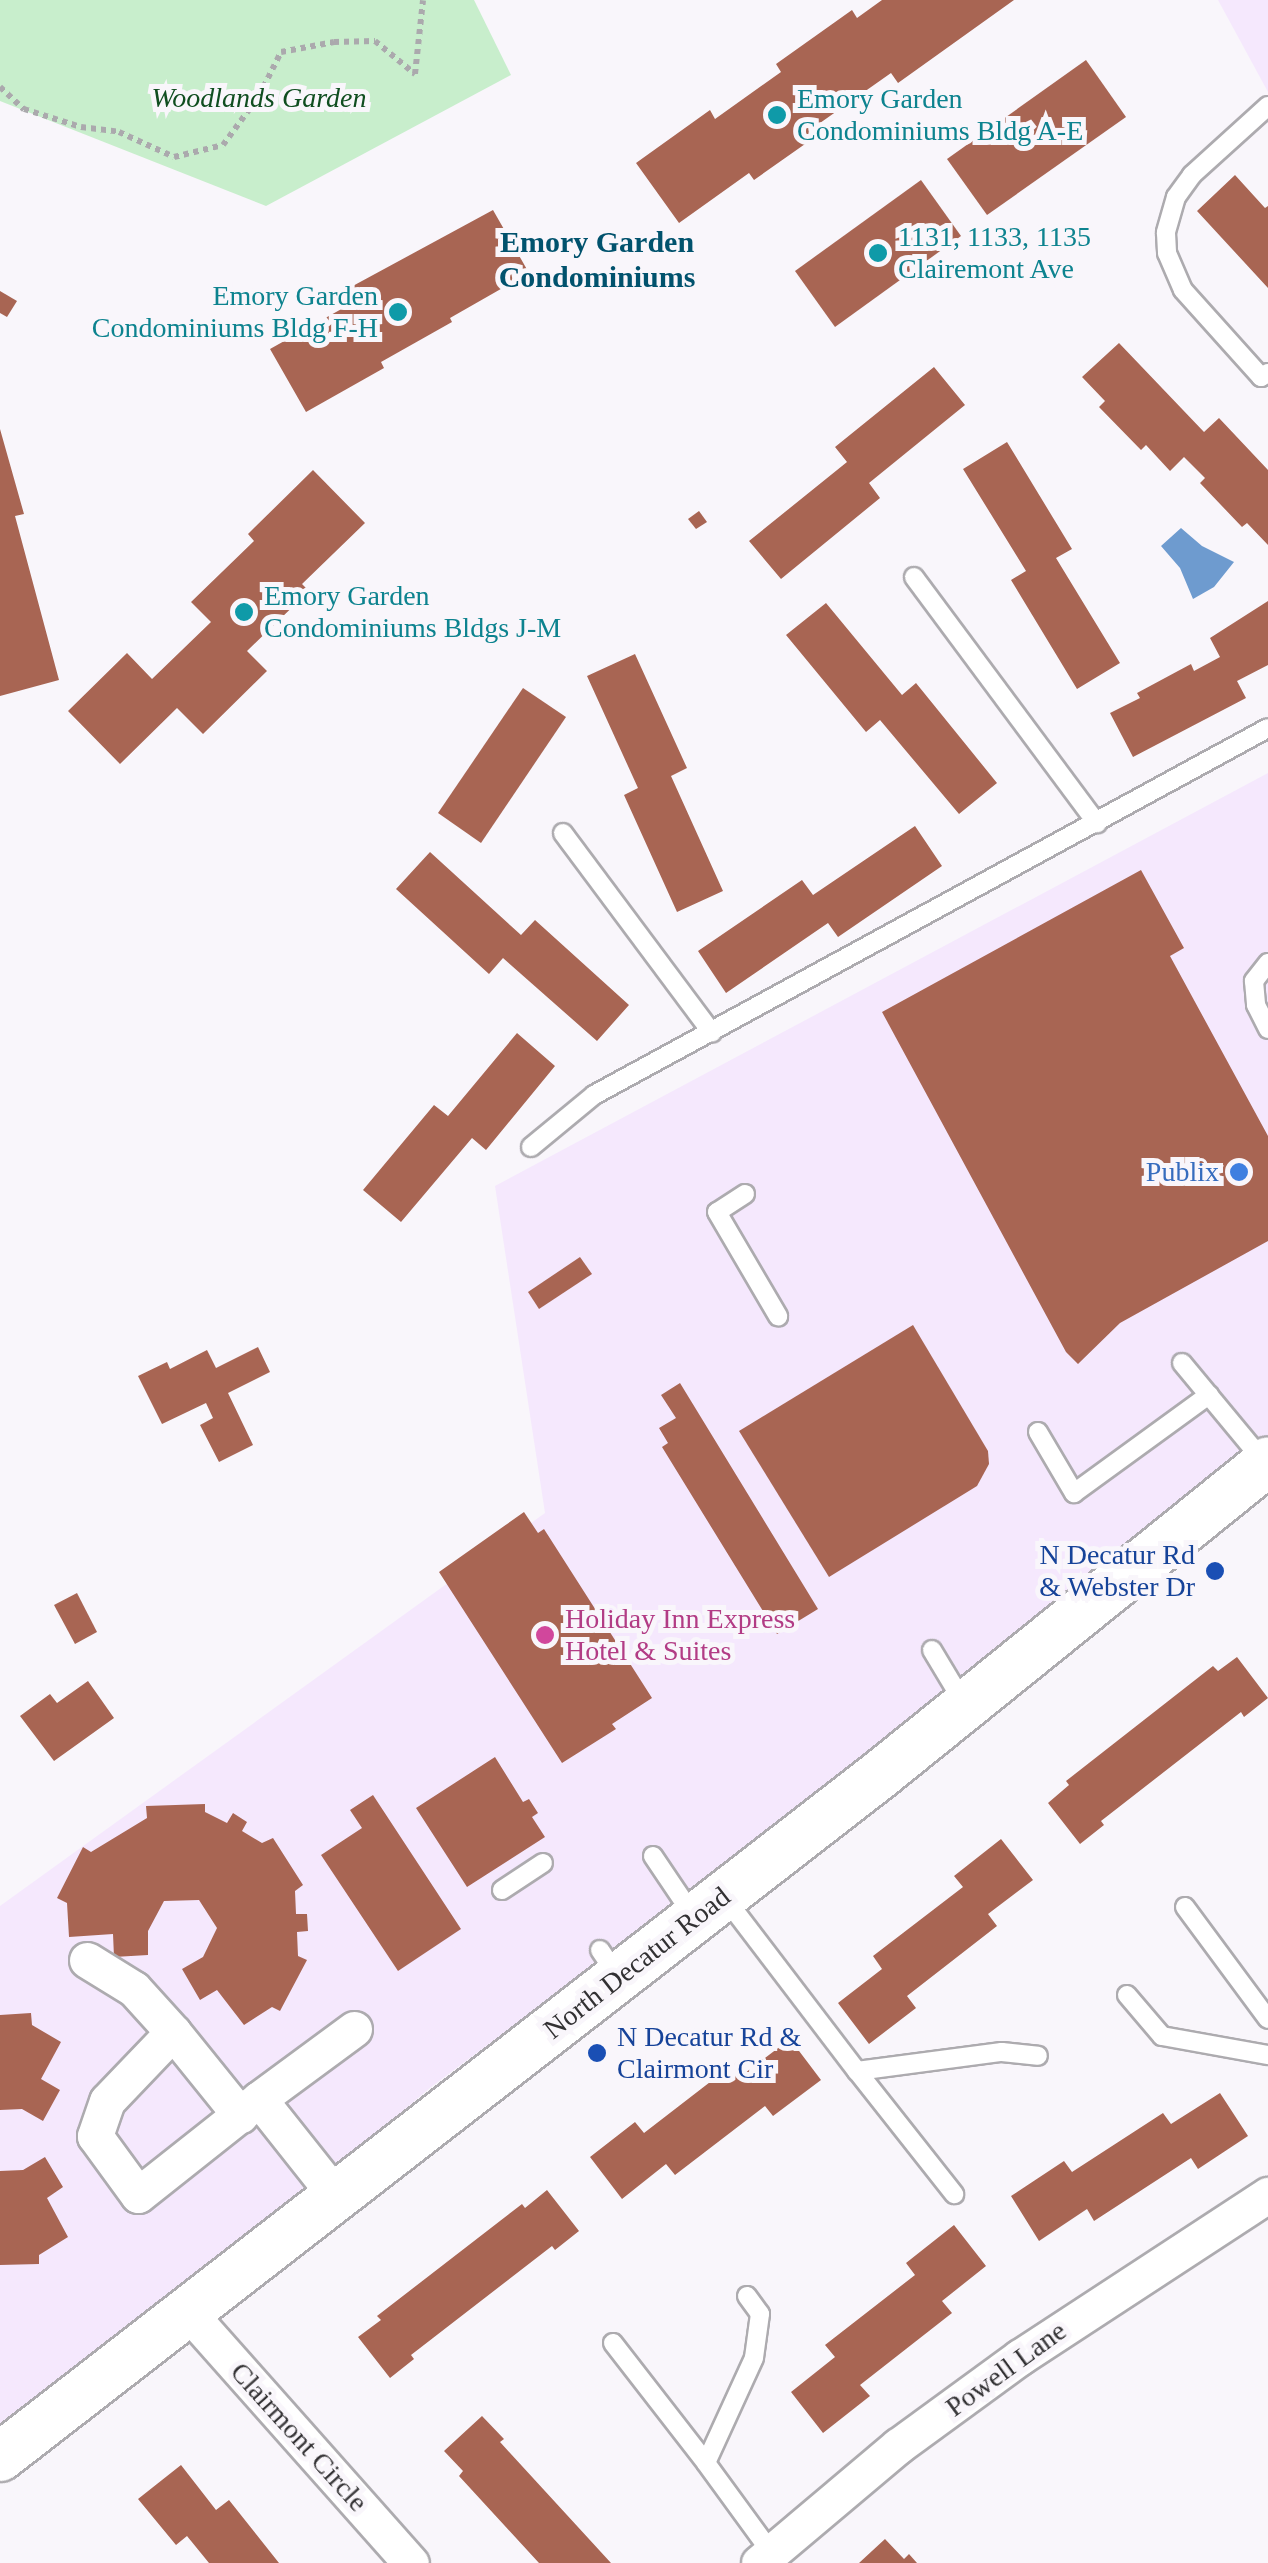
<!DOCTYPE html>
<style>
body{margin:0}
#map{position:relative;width:1268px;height:2563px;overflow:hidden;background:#f9f6fb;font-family:"Times New Roman",serif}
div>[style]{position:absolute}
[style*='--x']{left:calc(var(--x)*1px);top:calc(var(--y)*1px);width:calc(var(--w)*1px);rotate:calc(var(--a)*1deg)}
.commercial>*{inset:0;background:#f5e8fd}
.green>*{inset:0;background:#c8eecc}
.water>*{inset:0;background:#6e9bcf}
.building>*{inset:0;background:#a86553}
.path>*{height:6px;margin-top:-3px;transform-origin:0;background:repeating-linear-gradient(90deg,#aba9ad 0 5px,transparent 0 10px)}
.roads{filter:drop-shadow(2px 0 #adabaf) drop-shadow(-2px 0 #adabaf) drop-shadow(0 2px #adabaf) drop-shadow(0 -2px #adabaf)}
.service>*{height:18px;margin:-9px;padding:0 9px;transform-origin:9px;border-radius:9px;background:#fff}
.minor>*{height:35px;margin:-17.5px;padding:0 17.5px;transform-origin:17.5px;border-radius:17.5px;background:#fff}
.secondary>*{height:48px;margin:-24px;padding:0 24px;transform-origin:24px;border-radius:24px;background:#fff}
.dots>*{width:28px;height:28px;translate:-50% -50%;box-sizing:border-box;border:5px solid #f9f6fb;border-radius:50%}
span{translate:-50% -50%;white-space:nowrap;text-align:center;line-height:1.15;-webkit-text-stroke:10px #f9f6fb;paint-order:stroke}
.park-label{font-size:28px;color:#104e20;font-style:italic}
.culture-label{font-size:28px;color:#0d838f}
.left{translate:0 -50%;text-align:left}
.right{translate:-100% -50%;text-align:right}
.shop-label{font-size:28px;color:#366cbe}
.transit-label{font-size:28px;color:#164399}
.hotel-label{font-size:28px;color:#b23c85}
.street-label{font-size:28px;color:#323133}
.neighbourhood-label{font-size:30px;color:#01526d;font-weight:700}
</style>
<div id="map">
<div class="commercial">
<div style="clip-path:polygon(1218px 0,1268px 0,1268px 92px)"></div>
<div style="clip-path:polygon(1268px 773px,1268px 1464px,431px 2087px,0 2454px,0 1906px,545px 1513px,495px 1186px)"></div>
</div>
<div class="green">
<div style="clip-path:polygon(0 0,474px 0,511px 75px,266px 206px,0 101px)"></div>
</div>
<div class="water">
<div style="clip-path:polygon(1181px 528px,1202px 546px,1234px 562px,1214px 587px,1193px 599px,1180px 568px,1161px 546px)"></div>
</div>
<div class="building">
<div style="clip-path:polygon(882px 0,1014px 0,898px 83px,891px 73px,820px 123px,825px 130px,754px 180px,749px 173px,679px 223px,636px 163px,710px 110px,715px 119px,781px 72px,776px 64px,852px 10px,857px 18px)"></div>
<div style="clip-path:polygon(1086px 60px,1126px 117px,987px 215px,947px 159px)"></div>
<div style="clip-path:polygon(1235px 175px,1265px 208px,1268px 206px,1268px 288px,1197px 211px)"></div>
<div style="clip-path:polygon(921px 180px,961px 236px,835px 327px,795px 271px)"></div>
<div style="clip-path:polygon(493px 210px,529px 273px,450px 318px,452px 322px,381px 362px,384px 368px,306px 412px,270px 349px,345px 307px,338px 294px)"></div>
<div style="clip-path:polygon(0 291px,17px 301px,7px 317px,0 313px)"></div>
<div style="clip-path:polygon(1119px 343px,1204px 432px,1219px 418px,1268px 470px,1268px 545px,1247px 523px,1242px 527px,1200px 483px,1205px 478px,1184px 457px,1170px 471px,1146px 445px,1141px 450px,1099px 407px,1105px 401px,1082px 377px)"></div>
<div style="clip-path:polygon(934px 367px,965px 405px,869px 483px,880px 498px,781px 579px,749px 541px,847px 462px,835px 447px)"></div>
<div style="clip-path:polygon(0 429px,24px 514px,15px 516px,59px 680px,0 696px)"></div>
<div style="clip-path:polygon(1007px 442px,1072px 549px,1056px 558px,1120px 663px,1077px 689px,1011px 580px,1026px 571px,963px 469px)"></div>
<div style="clip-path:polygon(313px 470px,365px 523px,302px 584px,309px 591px,247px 651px,267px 671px,203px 734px,177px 708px,120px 764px,68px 711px,127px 653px,152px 679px,211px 622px,191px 602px,254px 541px,248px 534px)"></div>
<div style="clip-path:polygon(699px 511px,707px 522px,696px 529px,688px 519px)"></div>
<div style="clip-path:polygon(1268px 601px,1268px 665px,1237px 681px,1246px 698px,1133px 757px,1110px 713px,1140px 698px,1137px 693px,1191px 664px,1194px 671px,1220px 657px,1210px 638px)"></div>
<div style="clip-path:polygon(826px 603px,902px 695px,916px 683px,997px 783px,959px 814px,880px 720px,866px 732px,786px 635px)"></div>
<div style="clip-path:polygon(635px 654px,687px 768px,671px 776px,723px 891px,677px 912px,624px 795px,638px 788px,587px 676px)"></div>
<div style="clip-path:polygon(523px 688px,566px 717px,481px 843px,438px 813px)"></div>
<div style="clip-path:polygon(915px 826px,942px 866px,838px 937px,828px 923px,726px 993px,698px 951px,802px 880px,813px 895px)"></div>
<div style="clip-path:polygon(430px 852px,521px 935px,535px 920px,629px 1005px,597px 1041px,503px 958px,489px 974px,396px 889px)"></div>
<div style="clip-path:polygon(1141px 870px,1184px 948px,1170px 956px,1268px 1136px,1268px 1241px,1120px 1323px,1078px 1364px,1066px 1352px,882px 1012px)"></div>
<div style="clip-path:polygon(517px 1033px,555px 1066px,486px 1150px,472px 1138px,401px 1222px,363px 1190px,434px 1105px,448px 1116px)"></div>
<div style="clip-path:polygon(580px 1257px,592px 1274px,539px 1309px,528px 1292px)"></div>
<div style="clip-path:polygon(913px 1325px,988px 1451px,989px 1464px,977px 1486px,829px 1577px,739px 1431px)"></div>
<div style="clip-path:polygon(258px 1347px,270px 1372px,228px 1393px,253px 1445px,219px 1462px,200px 1425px,213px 1418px,206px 1403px,162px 1424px,138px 1376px,167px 1362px,170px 1369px,207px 1350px,216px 1368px)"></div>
<div style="clip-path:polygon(680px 1383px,818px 1609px,777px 1634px,662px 1447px,668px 1443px,659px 1428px,676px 1418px,661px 1395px)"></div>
<div style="clip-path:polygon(524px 1512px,538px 1533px,544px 1529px,652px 1698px,612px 1724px,616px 1729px,562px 1763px,439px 1572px)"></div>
<div style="clip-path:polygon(77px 1593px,97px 1632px,75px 1644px,54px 1605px)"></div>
<div style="clip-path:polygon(1237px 1657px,1268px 1698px,1244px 1717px,1241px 1712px,1101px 1821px,1104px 1825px,1080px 1844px,1048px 1803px,1069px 1785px,1066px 1781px,1213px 1666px,1218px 1671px)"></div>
<div style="clip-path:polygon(88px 1681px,114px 1718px,54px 1761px,20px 1716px,50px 1694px,57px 1703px)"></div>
<div style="clip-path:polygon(495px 1757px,523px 1802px,529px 1799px,538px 1813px,532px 1817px,545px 1837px,467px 1887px,416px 1808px)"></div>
<div style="clip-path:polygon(373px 1795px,461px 1929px,398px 1971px,321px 1855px,362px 1828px,350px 1810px)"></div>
<div style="clip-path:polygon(205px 1804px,205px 1812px,227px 1823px,233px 1813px,247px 1822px,242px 1831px,262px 1843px,273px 1838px,303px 1885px,295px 1891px,296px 1914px,307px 1914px,308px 1931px,297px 1932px,298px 1956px,307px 1960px,280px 2011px,272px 2007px,244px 2025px,217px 1990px,200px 2000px,182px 1969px,203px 1957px,217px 1928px,199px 1900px,164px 1901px,148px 1931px,148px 1955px,114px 1957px,113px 1934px,69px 1937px,67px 1903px,57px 1898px,83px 1847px,91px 1852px,147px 1818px,146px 1806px)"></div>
<div style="clip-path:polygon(1001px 1839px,1033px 1880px,988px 1914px,997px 1926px,907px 1996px,916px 2008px,869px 2044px,838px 2003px,882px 1969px,873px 1956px,963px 1887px,954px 1876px)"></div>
<div style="clip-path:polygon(31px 2013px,32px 2025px,61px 2042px,41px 2079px,60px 2090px,43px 2121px,22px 2109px,0 2110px,0 2015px)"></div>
<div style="clip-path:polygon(790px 2039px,821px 2080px,773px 2116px,765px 2106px,675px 2175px,666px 2164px,622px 2199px,590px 2157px,635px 2122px,644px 2133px,736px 2062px,745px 2073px)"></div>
<div style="clip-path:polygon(1220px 2093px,1248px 2136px,1198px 2169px,1191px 2158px,1094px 2221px,1087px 2209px,1039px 2241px,1011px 2196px,1064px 2161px,1072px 2172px,1163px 2113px,1171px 2124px)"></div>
<div style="clip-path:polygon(45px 2157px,63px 2187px,47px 2198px,68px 2237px,39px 2255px,39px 2264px,0 2265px,0 2171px,23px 2170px)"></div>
<div style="clip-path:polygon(547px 2190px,579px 2231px,555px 2250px,552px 2246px,411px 2355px,414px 2359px,390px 2378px,358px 2337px,381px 2320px,377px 2316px,522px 2204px,525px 2208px)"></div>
<div style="clip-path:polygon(954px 2225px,986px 2266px,942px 2301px,952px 2313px,860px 2385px,870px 2396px,823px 2433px,791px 2392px,835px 2357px,825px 2345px,915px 2275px,906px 2263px)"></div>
<div style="clip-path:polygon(482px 2416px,504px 2439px,500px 2442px,611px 2563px,539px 2563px,459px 2476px,463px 2471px,444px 2451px)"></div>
<div style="clip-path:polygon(181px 2465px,216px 2510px,229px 2500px,279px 2563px,209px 2563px,187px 2536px,176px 2545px,138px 2499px)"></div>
<div style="clip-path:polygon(885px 2539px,904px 2559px,909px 2554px,917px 2563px,859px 2563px)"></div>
</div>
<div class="path">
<div style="--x:0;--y:87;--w:33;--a:43"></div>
<div style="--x:24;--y:109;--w:60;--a:17.5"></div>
<div style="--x:81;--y:127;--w:38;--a:7"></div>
<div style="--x:119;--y:132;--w:60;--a:24.4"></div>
<div style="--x:174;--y:157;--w:50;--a:-13.8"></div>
<div style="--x:223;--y:145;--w:61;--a:-53.7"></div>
<div style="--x:259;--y:96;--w:49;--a:-63.4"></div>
<div style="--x:281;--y:52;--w:54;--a:-10.7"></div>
<div style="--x:334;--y:42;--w:41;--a:-1.4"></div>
<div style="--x:375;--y:41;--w:52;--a:39.5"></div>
<div style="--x:415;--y:74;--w:74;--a:-83.8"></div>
</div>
<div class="roads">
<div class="service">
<div style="--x:1268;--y:106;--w:103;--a:137.8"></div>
<div style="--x:1192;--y:175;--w:27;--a:126"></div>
<div style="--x:1176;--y:197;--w:37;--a:106"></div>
<div style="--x:1166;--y:233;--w:20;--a:87"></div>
<div style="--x:1167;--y:253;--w:40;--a:66.6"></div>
<div style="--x:1183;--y:290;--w:117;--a:48.1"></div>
<div style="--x:1261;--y:377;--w:8;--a:-30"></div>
<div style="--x:914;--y:577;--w:307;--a:53.4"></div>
<div style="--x:563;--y:833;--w:249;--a:53.3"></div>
<div style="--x:1268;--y:963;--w:23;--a:128"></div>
<div style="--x:1254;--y:981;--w:24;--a:85"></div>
<div style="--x:1256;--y:1005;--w:27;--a:63"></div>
<div style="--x:531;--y:1147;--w:82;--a:-39.5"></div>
<div style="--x:594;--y:1095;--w:767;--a:-28.57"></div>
<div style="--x:745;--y:1194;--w:33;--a:147"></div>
<div style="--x:717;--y:1212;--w:121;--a:59.6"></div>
<div style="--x:1182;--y:1363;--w:130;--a:50.3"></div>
<div style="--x:1038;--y:1432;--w:71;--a:59.5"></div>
<div style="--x:1074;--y:1493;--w:167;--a:-36"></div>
<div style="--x:932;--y:1650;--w:64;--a:59"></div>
<div style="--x:653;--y:1856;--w:73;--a:56.1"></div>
<div style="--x:502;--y:1890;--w:49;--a:-33.4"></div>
<div style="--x:725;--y:1898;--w:218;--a:52.7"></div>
<div style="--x:857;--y:2071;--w:146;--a:-7.5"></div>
<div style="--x:1002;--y:2052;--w:36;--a:6"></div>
<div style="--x:1185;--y:1907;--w:139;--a:53.5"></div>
<div style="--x:600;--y:1950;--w:32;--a:56"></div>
<div style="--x:1127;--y:1995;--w:54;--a:49.5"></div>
<div style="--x:1162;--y:2036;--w:108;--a:10.2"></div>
<div style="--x:857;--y:2071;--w:157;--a:51.7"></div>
<div style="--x:747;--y:2296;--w:22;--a:54"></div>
<div style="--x:760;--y:2314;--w:44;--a:97.8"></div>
<div style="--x:754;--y:2358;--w:115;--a:114.6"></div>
<div style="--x:706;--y:2463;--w:110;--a:53.9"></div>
<div style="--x:613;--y:2343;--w:152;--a:52.2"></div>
</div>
<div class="minor">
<div style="--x:87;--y:1960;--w:55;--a:31.7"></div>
<div style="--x:134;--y:1989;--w:58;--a:47.8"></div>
<div style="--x:173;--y:2032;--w:95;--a:133.7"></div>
<div style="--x:107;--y:2101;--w:37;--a:109"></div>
<div style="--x:95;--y:2136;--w:73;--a:53.9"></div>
<div style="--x:138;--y:2195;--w:154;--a:-38.4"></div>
<div style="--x:259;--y:2099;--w:124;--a:51.6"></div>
<div style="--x:173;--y:2032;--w:107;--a:51.1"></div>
<div style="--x:259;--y:2099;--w:118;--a:-36.4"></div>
<div style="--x:187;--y:2311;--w:337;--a:48.4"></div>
<div style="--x:759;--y:2563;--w:182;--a:-40.1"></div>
<div style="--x:898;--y:2446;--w:151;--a:-36.1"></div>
<div style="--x:1020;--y:2357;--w:296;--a:-33.2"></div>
</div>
<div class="secondary">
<div style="--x:0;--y:2457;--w:1116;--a:-37.79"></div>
<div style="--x:882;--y:1773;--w:496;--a:-38.9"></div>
</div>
</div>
<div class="dots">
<div style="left:777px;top:115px;background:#0f9aa8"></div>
<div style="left:878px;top:253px;background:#0f9aa8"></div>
<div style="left:398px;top:312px;background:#0f9aa8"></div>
<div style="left:244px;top:612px;background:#0f9aa8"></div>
<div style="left:1239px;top:1172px;background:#3f7fe0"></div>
<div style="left:1215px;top:1571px;background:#1a4fb4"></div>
<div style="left:545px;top:1635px;background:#d1479c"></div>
<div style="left:597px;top:2053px;background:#1a4fb4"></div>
</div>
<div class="park-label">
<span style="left:259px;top:98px">Woodlands Garden</span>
</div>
<div class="culture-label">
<span class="left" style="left:797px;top:115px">Emory Garden<br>Condominiums Bldg A-E</span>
<span class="left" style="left:898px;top:253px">1131, 1133, 1135<br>Clairemont Ave</span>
<span class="right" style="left:378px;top:312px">Emory Garden<br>Condominiums Bldg F-H</span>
<span class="left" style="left:264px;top:612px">Emory Garden<br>Condominiums Bldgs J-M</span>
</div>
<div class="shop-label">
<span class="right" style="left:1219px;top:1172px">Publix</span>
</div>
<div class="transit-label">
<span class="right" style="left:1195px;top:1571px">N Decatur Rd<br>&amp; Webster Dr</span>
<span class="left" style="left:617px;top:2053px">N Decatur Rd &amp;<br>Clairmont Cir</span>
</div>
<div class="hotel-label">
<span class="left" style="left:565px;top:1635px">Holiday Inn Express<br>Hotel &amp; Suites</span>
</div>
<div class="street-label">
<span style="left:637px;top:1963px;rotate:-38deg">North Decatur Road</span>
<span style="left:1006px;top:2369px;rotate:-36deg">Powell Lane</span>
<span style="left:299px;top:2437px;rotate:48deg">Clairmont Circle</span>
</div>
<div class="neighbourhood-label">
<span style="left:597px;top:259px">Emory Garden<br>Condominiums</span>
</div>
</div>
